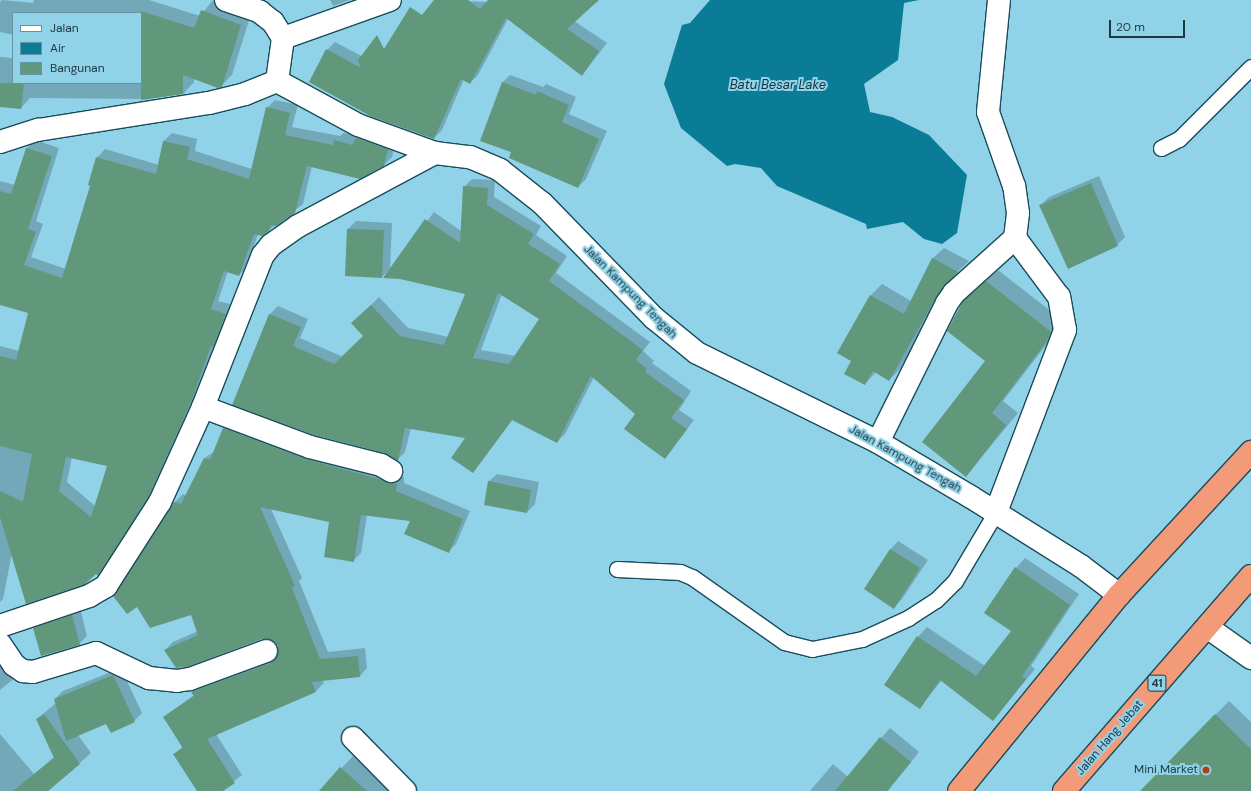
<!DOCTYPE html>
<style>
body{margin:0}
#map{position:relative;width:1251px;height:791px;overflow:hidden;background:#90d2e8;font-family:"DM Sans",sans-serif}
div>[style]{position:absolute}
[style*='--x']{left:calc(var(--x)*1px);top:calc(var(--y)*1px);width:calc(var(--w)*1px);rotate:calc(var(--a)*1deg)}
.water>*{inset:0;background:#0a7c96}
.shadow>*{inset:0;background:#0003}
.building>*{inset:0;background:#61977b}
.roads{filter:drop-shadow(1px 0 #194c5b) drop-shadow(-1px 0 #194c5b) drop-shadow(0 1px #194c5b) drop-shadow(0 -1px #194c5b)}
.lane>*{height:15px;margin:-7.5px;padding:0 7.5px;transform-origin:7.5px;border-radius:7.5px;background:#fff}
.street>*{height:22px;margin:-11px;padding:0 11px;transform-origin:11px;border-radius:11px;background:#fff}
.highway>*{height:22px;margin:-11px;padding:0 11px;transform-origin:11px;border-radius:11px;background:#f39a79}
.dots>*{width:11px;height:11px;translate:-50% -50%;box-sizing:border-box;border:2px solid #90d2e8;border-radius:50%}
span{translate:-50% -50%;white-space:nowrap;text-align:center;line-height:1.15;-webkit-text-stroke:4px #90d2e8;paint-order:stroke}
.shield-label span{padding:1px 3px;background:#90d2e8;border:1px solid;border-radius:3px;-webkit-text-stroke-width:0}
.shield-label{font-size:11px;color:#1d3841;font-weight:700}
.street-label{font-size:12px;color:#1d3841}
.poi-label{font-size:12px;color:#1d3841}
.right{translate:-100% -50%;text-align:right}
.water-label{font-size:13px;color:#15323b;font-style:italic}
.legend{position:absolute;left:12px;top:12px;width:130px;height:72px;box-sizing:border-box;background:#90d2e8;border:1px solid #6294a5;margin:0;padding:5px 7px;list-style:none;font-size:12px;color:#1d3841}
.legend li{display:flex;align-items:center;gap:8px;height:20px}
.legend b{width:20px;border:1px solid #6294a5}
.scale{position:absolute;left:1109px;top:20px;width:76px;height:18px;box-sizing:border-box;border:2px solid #1d3841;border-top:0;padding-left:5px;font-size:12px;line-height:14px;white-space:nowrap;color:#1d3841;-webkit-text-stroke:3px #90d2e8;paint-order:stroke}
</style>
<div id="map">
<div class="water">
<div style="clip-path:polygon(710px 0,919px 0,904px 3px,898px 60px,864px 84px,870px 112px,892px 117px,929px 135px,967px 175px,957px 233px,942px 244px,924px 239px,903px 222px,867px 229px,866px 224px,777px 186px,761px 168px,735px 164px,727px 166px,681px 128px,664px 84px,682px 25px,690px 23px)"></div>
</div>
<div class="shadow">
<div style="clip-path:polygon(2px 0,33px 3px,34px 0,149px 0,200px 16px,213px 0,251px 14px,232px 75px,221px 86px,194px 78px,194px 82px,183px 94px,145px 99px,30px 98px,21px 108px,0 106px,0 57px,13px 58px,13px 83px,141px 83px,141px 13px,13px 13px,13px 35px,0 32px,0 2px)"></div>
<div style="clip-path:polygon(330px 0,350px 0,333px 6px)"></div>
<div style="clip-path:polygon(435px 0,488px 2px,490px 0,598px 0,574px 21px,607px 43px,582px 75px,508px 19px,478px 75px,470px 83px,464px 79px,442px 130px,434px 138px)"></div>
<div style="clip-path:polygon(335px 42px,371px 61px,356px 95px,327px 50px)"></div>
<div style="clip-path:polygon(510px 75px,543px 87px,546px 84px,576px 97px,569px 114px,607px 131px,586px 179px,578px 187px,512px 152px,502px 83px)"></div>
<div style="clip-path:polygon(evenodd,275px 100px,298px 105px,292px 127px,340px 136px,344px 133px,396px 141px,392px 157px,384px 165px,312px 166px,303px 204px,269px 230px,258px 234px,247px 267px,239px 275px,228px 271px,218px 301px,234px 305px,199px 393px,157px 487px,106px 566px,98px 574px,12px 553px,3px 599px,0 602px,0 346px,19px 351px,29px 312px,0 304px,0 181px,15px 185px,27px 148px,35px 140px,59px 148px,36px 221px,43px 224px,31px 257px,66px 269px,92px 185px,97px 158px,105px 149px,159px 165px,164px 141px,172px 133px,197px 139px,195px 151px,252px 169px,267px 108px,275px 100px,72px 457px,108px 465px,95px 506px,67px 482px,72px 457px)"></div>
<div style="clip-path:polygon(1099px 176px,1125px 237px,1117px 245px,1041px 205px,1049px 197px)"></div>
<div style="clip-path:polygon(evenodd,472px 179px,495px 180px,494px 197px,541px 226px,536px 235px,567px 256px,556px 273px,650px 342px,643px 351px,654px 361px,652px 363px,691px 391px,679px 410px,694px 420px,665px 458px,637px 414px,594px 377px,565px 434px,557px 442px,513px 419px,473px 472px,467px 438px,411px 428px,405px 452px,398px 459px,385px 452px,234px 404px,270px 314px,278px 306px,308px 319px,300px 338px,343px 357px,364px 336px,353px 323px,379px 297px,408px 328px,449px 337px,467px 293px,400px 278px,385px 277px,434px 212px,461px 231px,464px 187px,472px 179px,502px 294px,540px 319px,516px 356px,481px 350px,502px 294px)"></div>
<div style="clip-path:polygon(356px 221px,392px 223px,390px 269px,382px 277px,346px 275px,348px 229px)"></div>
<div style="clip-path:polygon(944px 248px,969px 261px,954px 275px,900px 369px,889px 380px,876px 372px,865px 384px,853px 360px,839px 352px,871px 295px,882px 284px,911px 301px,932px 259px)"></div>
<div style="clip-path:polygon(998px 270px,1062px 320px,1059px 328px,1003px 401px,1018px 413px,966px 476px,986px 361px,977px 290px)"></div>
<div style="clip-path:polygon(232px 421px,314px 451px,404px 477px,404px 483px,470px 511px,456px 544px,448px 552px,411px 520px,367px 515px,361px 553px,353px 561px,330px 521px,271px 509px,302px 578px,299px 581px,328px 652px,365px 648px,367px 668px,360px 676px,322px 680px,324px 683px,316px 691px,216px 734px,242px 775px,221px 791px,198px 791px,175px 754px,182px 747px,164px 717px,194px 695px,192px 692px,199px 684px,278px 656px,279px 646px,274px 640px,262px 638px,165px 650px,173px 642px,198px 631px,192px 614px,137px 606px,115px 596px,175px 502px,183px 494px,186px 496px,205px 458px,215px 451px,224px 428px)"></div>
<div style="clip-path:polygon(497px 474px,539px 482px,535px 504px,527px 512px,488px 482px)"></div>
<div style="clip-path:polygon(898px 541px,928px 560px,902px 599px,894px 607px,890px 550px)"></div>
<div style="clip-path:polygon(1025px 558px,1079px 594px,1031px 666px,1035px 669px,993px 720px,942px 680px,919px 708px,918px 637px,927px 627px,985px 666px,1013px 631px,1016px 568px)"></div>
<div style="clip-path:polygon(80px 608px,87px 636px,79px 644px,34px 628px,42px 620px)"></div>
<div style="clip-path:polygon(0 648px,22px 672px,0 690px)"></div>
<div style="clip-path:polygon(121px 668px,142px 713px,134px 721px,106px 722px,78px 735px,91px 753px,48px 791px,0 791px,0 734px,34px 774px,54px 757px,37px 719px,56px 703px,55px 699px,63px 691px)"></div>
<div style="clip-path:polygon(1229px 701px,1251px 722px,1251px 791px,1141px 791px)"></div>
<div style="clip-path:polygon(890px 728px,919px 752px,888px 791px,810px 791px,833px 764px,848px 777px)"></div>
<div style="clip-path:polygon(353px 756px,392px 791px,320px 791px)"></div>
</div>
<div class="building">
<div style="clip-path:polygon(434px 0,468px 0,480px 9px,488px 0,599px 0,567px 29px,599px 51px,582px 76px,506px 18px,470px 84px,461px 79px,434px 139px,370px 116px,309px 82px,326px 49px,361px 68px,358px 60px,377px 35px,384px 49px,410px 7px,422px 15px)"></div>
<div style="clip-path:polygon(201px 10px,241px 25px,222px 87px,218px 88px,183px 75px,183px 94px,141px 100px,141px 11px,194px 28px)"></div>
<div style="clip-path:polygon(502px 82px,536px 95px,537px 91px,569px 105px,562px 122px,599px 139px,578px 188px,509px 158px,511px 152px,480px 141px)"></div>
<div style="clip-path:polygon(0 83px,24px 83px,21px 109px,0 107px)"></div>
<div style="clip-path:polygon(evenodd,266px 107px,290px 113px,285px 135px,333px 145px,334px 140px,352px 145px,356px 138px,388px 149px,384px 166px,360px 179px,307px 166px,295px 213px,276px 226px,271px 225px,269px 231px,262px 236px,254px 234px,239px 276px,224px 271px,211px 309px,226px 314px,213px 347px,211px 346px,191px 402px,149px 496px,98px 576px,96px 574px,84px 585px,26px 604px,0 517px,0 491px,23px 502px,32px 454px,0 446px,0 356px,16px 360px,28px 313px,0 305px,0 191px,11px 194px,26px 148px,52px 156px,28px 229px,36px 232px,24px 265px,62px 278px,90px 186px,88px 185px,96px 157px,156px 174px,163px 141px,190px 147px,187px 159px,249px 179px,266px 107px,66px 457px,107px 466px,91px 517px,59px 491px,66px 457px)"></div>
<div style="clip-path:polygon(1091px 183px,1118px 246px,1068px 269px,1039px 205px)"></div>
<div style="clip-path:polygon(evenodd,463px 186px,488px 188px,487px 205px,534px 234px,528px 244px,560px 264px,549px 281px,643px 350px,636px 360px,647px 369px,645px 372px,684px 400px,671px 418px,687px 429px,665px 459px,624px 429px,635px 414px,591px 376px,557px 443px,512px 420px,473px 473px,451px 458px,465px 438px,405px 428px,398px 461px,384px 453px,314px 435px,232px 405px,269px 314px,301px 327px,293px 346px,334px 364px,363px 336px,351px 323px,371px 305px,400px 336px,444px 345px,465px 294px,400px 279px,383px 278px,425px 219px,460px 243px,463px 186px,498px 293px,539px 319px,509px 364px,473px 358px,498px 293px)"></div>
<div style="clip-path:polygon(347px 229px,384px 230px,382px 278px,345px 276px)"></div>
<div style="clip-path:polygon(932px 258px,958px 272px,937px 296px,889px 381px,873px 371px,865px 385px,844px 374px,851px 361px,837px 353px,870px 295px,904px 314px)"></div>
<div style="clip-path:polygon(986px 281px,1051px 332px,1047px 341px,992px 413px,1006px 425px,966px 477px,922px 442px,985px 361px,947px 331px,963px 301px)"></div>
<div style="clip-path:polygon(223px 428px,306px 459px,397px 484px,396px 491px,463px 519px,449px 553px,404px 534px,410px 521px,361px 515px,354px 562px,324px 557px,329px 522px,260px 507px,295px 586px,292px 588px,320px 659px,358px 656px,360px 677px,312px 682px,316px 692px,207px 739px,235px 783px,223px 791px,197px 791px,173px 754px,183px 748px,163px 717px,194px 696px,191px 692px,271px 663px,278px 654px,278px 646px,274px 641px,262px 639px,187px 667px,176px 668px,164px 650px,198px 635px,191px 615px,150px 628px,137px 607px,127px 614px,113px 596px,174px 502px,181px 504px,204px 458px,210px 460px)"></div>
<div style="clip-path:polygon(488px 481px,531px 490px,527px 513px,484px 505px)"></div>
<div style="clip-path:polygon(890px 549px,920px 568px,894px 609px,864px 589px)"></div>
<div style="clip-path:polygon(1015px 567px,1070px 605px,1022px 676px,1026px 679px,993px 721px,940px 680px,920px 709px,884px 685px,917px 636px,976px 676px,1011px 631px,984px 613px)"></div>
<div style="clip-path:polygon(72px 615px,80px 645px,41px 656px,33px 628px)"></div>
<div style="clip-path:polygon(113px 675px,135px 722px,111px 733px,106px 724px,66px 741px,54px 699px)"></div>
<div style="clip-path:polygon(44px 714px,80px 764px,48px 791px,13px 791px,54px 758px,36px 719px)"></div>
<div style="clip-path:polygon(1215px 714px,1251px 749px,1251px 791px,1140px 791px)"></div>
<div style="clip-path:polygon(880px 737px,911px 762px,887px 791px,835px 791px)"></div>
<div style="clip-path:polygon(340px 767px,367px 791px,319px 791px)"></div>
</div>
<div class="roads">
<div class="lane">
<div style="--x:1161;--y:148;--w:20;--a:-27"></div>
<div style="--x:1179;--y:139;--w:102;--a:-45"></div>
<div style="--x:617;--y:569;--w:63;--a:2.7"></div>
<div style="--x:680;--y:572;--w:13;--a:23"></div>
<div style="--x:692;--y:577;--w:113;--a:35.2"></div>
<div style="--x:784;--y:642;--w:29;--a:14"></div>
<div style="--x:812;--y:649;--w:51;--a:-11.3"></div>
<div style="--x:862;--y:639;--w:51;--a:-24.5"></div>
<div style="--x:908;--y:618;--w:33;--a:-33"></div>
<div style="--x:936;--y:600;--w:27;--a:-45"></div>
<div style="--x:955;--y:581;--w:80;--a:-59.3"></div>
</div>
<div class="street">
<div style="--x:226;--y:0;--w:36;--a:19"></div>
<div style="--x:260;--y:12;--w:16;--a:38"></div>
<div style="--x:273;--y:22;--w:19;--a:58"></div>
<div style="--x:390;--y:0;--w:114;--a:160.4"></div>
<div style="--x:283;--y:38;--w:43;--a:97.9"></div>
<div style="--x:277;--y:81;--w:92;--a:28.5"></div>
<div style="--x:358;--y:125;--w:82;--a:20"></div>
<div style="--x:435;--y:153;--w:35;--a:7"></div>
<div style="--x:470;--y:157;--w:33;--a:23"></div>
<div style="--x:500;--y:170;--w:53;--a:38.2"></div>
<div style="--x:542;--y:203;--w:161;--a:45.8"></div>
<div style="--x:654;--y:318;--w:55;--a:39.1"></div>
<div style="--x:697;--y:353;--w:202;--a:26.2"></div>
<div style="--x:878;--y:442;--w:108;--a:30.6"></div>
<div style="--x:971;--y:497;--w:130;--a:32.1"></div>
<div style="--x:1081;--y:566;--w:48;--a:37.3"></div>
<div style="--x:0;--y:142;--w:40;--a:-18"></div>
<div style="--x:38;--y:130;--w:173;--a:-9"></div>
<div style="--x:209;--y:103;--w:37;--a:-14"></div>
<div style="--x:245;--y:94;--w:35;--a:-22"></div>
<div style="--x:203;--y:407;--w:114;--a:20.5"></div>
<div style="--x:310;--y:447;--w:73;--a:14.2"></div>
<div style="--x:381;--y:465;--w:12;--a:31"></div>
<div style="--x:878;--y:442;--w:155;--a:-63.6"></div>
<div style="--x:947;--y:303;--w:12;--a:-55"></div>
<div style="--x:954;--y:293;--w:82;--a:-42"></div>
<div style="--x:1015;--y:238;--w:25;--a:-83"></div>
<div style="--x:1018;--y:213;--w:27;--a:-98"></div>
<div style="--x:1014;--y:186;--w:78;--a:-109.4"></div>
<div style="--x:988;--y:112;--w:113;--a:-84.4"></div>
<div style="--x:996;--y:512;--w:195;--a:-69.2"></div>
<div style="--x:1065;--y:330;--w:34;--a:-100"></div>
<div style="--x:1059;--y:297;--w:74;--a:-126.7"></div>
<div style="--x:0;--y:626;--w:94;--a:-18.6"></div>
<div style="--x:89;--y:596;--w:20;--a:-30"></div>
<div style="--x:106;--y:586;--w:100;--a:-57.3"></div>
<div style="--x:160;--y:502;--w:104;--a:-65.6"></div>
<div style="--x:203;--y:407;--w:163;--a:-68.5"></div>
<div style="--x:263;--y:255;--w:13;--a:-51"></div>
<div style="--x:271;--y:245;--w:33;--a:-35"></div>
<div style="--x:298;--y:226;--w:155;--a:-28.1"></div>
<div style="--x:1207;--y:627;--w:54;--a:35.2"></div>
<div style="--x:0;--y:644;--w:25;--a:56"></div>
<div style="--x:14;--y:665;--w:11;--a:34"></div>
<div style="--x:23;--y:671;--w:10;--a:6"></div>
<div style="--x:33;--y:672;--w:66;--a:-16.8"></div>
<div style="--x:96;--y:653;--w:59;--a:25.3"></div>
<div style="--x:149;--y:678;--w:28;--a:6"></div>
<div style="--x:177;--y:681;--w:13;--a:-9"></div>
<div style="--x:190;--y:679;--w:81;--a:-20.2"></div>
<div style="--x:353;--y:738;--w:74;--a:45.5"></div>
</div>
<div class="highway">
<div style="--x:959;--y:791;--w:253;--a:-50.8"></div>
<div style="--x:1119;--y:595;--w:195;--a:-47.3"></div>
<div style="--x:1064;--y:791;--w:285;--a:-49"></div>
</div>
</div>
<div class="dots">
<div style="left:1206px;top:770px;background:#a9441a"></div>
</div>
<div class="shield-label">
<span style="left:1157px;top:683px">41</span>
</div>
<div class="street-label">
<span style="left:630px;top:292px;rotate:45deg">Jalan Kampung Tengah</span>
<span style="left:905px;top:459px;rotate:29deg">Jalan Kampung Tengah</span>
<span style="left:1110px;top:738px;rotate:-49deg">Jalan Hang Jebat</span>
</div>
<div class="poi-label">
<span class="right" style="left:1198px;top:770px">Mini Market</span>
</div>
<div class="water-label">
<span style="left:778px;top:85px">Batu Besar Lake</span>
</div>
<ul class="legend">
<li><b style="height:5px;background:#fff"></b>Jalan</li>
<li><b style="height:11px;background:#0a7c96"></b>Air</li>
<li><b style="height:11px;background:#61977b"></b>Bangunan</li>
</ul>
<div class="scale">20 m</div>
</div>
